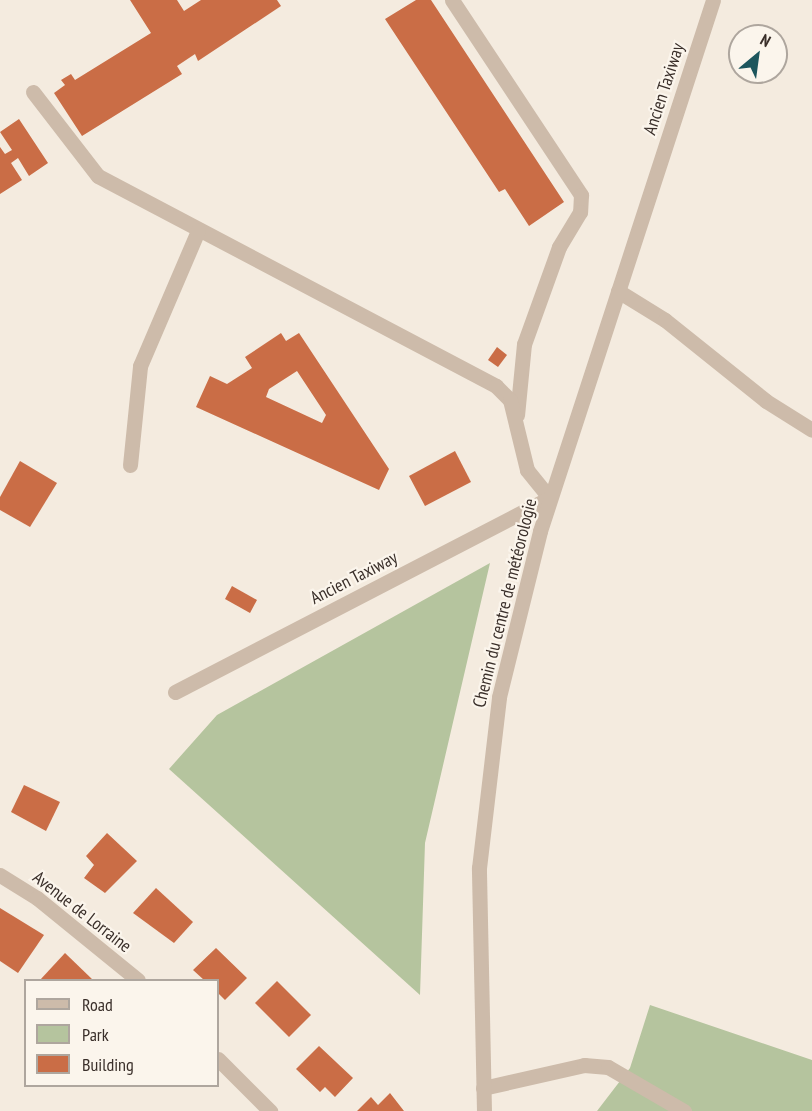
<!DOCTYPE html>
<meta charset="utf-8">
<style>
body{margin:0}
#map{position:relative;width:812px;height:1111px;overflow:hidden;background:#f4ebdf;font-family:"PT Sans Narrow",sans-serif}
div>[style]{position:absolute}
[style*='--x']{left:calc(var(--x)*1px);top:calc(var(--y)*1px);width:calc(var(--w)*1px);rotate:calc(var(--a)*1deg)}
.green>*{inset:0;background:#b5c49e}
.building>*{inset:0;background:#ca6d46}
.service>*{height:15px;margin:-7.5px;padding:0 7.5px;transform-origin:7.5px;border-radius:7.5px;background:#cdbbaa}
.minor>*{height:15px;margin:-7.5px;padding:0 7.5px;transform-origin:7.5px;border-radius:7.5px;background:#cdbbaa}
span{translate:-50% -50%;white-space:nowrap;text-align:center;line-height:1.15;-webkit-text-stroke:4.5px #fbf5ec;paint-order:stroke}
.street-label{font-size:18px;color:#3a2f2a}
.legend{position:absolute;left:24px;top:979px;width:195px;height:108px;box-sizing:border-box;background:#fbf5ec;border:2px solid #aea69e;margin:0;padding:8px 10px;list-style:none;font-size:18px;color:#3a2f2a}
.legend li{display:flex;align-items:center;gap:12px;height:30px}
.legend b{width:30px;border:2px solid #aea69e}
.north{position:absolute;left:728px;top:24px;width:60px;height:60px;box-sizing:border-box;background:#fbf5ec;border:2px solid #aea69e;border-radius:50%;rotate:29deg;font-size:16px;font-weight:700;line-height:24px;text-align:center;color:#3a2f2a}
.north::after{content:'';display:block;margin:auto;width:21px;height:27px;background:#1d565d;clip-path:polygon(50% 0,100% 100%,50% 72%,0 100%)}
</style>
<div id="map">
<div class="green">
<div style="clip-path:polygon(490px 563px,425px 843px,420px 995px,169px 769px,217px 715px)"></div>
<div style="clip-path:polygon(650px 1005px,812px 1060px,812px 1111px,597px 1111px,630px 1068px)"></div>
</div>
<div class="building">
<div style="clip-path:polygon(130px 0,177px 0,184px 11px,201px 0,277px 0,281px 6px,198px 61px,195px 54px,177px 66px,182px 74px,82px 136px,54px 93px,65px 85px,61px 80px,71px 74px,75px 80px,151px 33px)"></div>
<div style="clip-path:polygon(416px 0,431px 0,564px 202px,529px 226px,505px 189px,499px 192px,385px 19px)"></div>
<div style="clip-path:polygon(19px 119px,48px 163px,29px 176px,18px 158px,11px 163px,22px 180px,0 194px,0 147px,5px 154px,12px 150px,0 132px)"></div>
<div style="clip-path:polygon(evenodd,281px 333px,286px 341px,299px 333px,389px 469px,379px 490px,196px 407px,210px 376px,227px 384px,252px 368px,245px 357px,281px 333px,297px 371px,326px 415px,322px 423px,266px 397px,269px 389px,297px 371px)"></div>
<div style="clip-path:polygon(497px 347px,507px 355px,498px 367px,488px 360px)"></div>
<div style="clip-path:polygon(455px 451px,471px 482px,425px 506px,409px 476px)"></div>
<div style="clip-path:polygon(20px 461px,57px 483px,30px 527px,0 510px,0 497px)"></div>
<div style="clip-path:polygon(232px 586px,257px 600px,250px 613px,225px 599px)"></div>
<div style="clip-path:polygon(24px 785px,60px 802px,46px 831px,11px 812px)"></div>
<div style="clip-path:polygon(107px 833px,137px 861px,105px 893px,84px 878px,94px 865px,86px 856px)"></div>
<div style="clip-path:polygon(156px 888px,193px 922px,174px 943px,133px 913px)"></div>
<div style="clip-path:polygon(0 908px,44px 935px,18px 973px,0 961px)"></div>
<div style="clip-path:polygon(216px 948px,247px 978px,225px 1000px,218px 993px,218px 980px,204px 980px,193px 970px)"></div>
<div style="clip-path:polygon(65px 953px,93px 980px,40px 980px)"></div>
<div style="clip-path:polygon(277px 981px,311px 1015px,289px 1037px,255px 1003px)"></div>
<div style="clip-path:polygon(319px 1046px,353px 1078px,335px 1097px,325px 1087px,320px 1092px,296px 1069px)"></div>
<div style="clip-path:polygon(390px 1093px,404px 1111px,357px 1111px,371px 1097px,378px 1105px)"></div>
</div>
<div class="service">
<div style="--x:452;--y:0;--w:234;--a:56.5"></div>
<div style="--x:581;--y:195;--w:17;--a:93"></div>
<div style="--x:580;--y:212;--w:41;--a:121"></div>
<div style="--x:559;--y:247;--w:103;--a:109.8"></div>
<div style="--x:524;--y:344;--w:71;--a:95.6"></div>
<div style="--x:33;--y:92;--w:106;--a:52.3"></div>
<div style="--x:98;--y:176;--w:450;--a:27.8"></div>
<div style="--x:496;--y:386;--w:20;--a:45"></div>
<div style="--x:510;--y:400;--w:72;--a:76.3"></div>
<div style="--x:527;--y:470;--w:36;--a:51"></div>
<div style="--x:130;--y:465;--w:100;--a:-84.2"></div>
<div style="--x:140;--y:366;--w:147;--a:-66.8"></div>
<div style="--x:483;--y:1088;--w:104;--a:-12.8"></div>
<div style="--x:584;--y:1065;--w:24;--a:5"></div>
<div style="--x:608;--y:1067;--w:88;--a:30.1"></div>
</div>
<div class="minor">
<div style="--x:618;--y:291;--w:55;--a:31.7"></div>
<div style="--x:665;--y:320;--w:129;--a:38.7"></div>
<div style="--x:766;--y:401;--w:54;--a:32.2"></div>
<div style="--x:175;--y:692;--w:422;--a:-27.4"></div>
<div style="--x:0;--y:875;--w:44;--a:31.9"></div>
<div style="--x:37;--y:898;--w:130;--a:39.1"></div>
<div style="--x:218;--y:1059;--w:74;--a:45"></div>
<div style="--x:484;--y:1111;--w:243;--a:-91.2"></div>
<div style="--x:479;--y:868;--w:172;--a:-83.3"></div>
<div style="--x:499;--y:697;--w:171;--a:-76.1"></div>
<div style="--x:540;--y:531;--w:558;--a:-71.95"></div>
</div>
<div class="street-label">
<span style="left:664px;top:89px;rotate:-72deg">Ancien Taxiway</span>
<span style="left:354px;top:578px;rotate:-27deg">Ancien Taxiway</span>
<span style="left:505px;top:603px;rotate:-76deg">Chemin du centre de météorologie</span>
<span style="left:82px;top:912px;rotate:38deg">Avenue de Lorraine</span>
</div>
<ul class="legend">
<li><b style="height:8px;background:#cdbbaa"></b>Road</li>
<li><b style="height:16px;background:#b5c49e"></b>Park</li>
<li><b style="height:16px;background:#ca6d46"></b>Building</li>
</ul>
<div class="north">N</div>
</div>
